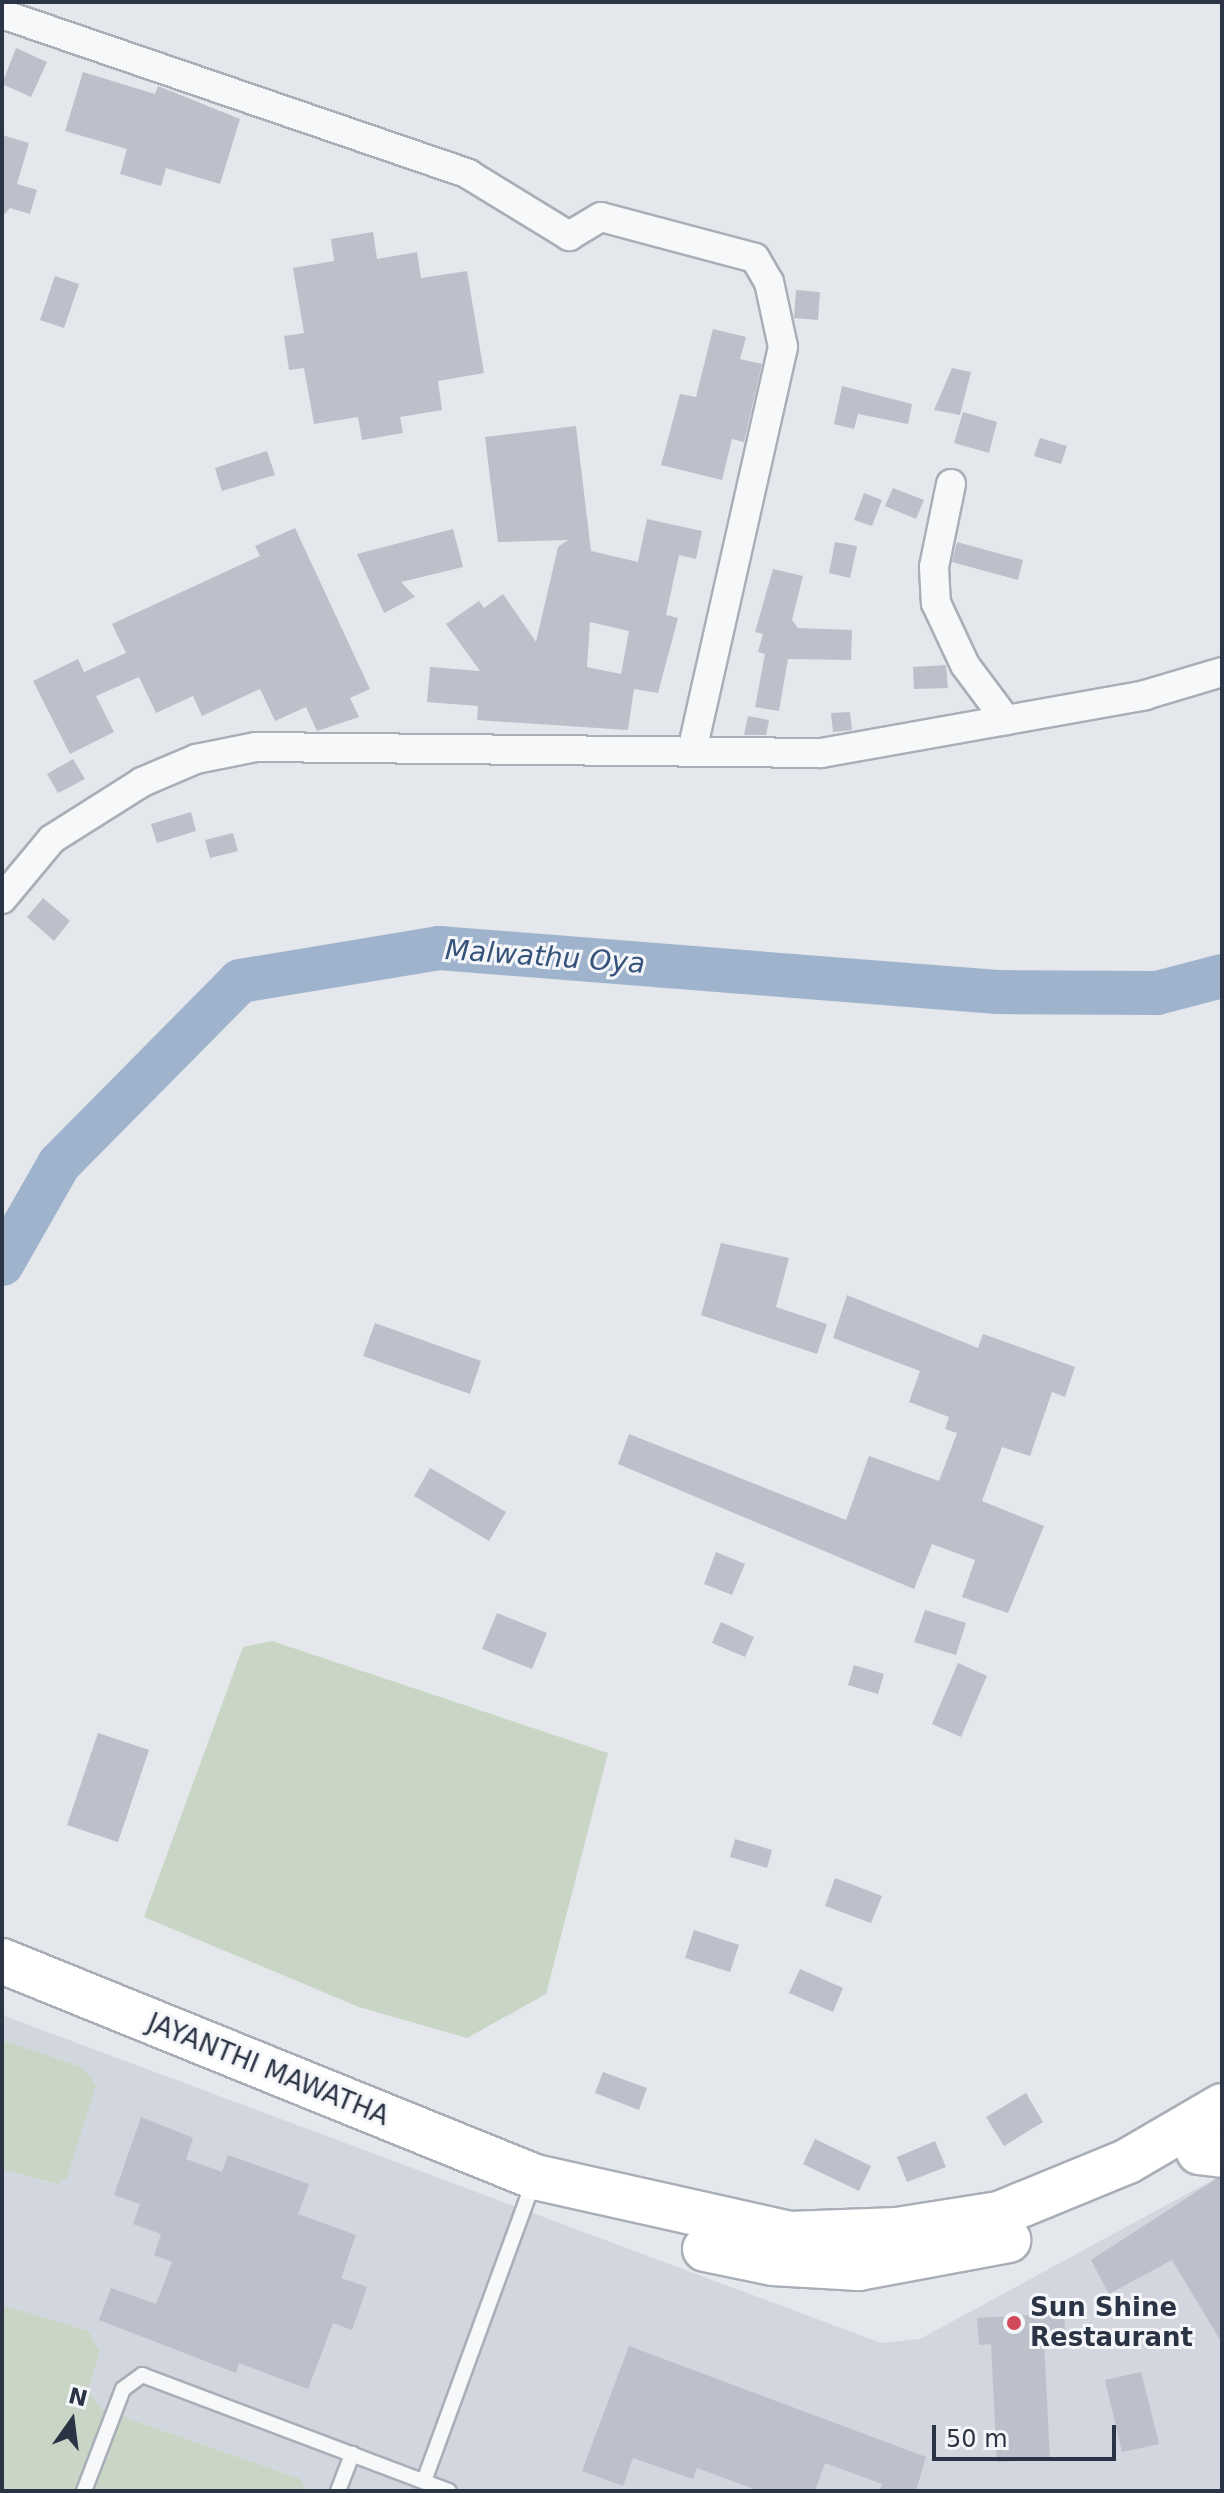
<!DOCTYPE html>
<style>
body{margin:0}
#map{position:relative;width:1224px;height:2493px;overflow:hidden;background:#e4e7ec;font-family:"DejaVu Sans",sans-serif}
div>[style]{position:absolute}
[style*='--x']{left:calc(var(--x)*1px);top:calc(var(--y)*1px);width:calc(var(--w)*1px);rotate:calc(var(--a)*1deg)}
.built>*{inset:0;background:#d2d6de}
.green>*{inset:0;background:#c9d6c5}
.river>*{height:44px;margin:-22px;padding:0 22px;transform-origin:22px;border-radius:22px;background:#9fb4cc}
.building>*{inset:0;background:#bbc0ca}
.roads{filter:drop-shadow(2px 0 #a9aeb7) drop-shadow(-2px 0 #a9aeb7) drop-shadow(0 2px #a9aeb7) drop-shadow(0 -2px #a9aeb7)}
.lane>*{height:14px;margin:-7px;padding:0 7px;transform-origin:7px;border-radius:7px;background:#f7f8fa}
.street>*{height:28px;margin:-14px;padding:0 14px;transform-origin:14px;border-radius:14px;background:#f7f8fa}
.primary>*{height:44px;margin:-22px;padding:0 22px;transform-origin:22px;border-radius:22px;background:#fff}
.highway>*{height:44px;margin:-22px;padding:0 22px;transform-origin:22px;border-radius:22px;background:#fff}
.dots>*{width:22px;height:22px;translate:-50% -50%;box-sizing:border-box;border:4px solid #f4f6f9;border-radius:50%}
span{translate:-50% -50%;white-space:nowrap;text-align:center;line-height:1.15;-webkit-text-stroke:6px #f4f6f9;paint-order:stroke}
.street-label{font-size:26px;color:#2b3445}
.poi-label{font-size:26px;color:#2b3445;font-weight:700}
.left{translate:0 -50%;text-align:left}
.water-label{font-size:28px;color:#34527a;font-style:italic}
.frame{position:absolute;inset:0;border:4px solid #2b3445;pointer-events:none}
.north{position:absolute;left:32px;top:2381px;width:80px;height:80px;-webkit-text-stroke:6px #f4f6f9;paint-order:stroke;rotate:14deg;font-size:22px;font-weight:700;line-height:32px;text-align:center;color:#2b3445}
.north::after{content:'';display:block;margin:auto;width:28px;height:36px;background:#2b3445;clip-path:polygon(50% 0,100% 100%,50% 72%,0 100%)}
.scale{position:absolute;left:932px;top:2425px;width:184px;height:36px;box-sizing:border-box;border:4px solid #2b3445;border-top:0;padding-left:10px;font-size:24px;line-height:28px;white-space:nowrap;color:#2b3445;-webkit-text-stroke:6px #f4f6f9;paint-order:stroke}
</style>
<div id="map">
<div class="built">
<div style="clip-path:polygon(2px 2015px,881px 2343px,920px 2339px,1222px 2175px,1222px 2491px,307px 2491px,301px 2479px,101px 2409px,88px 2390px,100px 2351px,88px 2332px,2px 2305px,2px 2169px,56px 2184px,82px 2067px,2px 2040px)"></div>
</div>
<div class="green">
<div style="clip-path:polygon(272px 1641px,608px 1753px,546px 1994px,467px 2038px,359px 2007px,144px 1917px,243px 1647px)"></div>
<div style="clip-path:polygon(2px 2040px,82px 2067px,96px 2085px,67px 2177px,57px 2184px,2px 2169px)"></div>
<div style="clip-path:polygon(2px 2305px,88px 2331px,100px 2351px,88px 2390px,101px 2409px,301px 2479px,307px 2491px,2px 2491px)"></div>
</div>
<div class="river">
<div style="--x:2;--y:1264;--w:115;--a:-60.3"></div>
<div style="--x:59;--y:1164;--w:257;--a:-45.3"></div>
<div style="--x:240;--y:981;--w:202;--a:-9.4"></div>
<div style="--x:439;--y:948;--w:560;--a:4.51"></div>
<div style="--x:997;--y:992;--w:160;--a:0.4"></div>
<div style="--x:1157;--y:993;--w:67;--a:-14.7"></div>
</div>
<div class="building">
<div style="clip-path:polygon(16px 48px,47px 62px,31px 97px,2px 84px)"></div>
<div style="clip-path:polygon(83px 72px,155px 94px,158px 86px,240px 119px,220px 184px,166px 168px,161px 186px,120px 174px,127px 149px,65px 131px)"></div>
<div style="clip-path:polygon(2px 135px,29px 143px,17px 184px,37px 190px,30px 214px,10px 208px,2px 217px)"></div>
<div style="clip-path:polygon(373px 232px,377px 259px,417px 252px,421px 278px,467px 271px,484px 373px,438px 381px,442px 410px,400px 417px,403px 433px,362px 440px,358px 417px,314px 424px,304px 368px,289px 370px,284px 336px,304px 333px,293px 268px,334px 261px,331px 239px)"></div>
<div style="clip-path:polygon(55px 276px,79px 284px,64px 328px,40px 320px)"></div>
<div style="clip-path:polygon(796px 290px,820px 292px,818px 320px,794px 318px)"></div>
<div style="clip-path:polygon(713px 329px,746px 337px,740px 359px,762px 364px,744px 442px,732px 439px,722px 480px,661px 465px,680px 394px,696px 397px)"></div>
<div style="clip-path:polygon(952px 368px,971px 372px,960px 415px,934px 410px)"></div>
<div style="clip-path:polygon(842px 386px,912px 404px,908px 424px,858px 414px,854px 429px,834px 424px)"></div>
<div style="clip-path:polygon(963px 412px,997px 422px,989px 453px,954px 443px)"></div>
<div style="clip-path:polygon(evenodd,576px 426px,591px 551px,638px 562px,647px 519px,702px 531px,696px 559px,679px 555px,666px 615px,678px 618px,658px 693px,634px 689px,628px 730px,477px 720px,478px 706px,427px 702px,430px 667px,480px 671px,446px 624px,479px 601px,484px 608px,503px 594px,536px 642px,558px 547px,568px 540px,498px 542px,485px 437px,576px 426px,590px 622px,629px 631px,621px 674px,587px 667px,590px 622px)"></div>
<div style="clip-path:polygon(1040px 438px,1067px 446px,1061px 464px,1034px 456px)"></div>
<div style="clip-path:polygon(267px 451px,275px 475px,222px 491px,215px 468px)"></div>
<div style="clip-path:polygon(893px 488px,924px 500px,916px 519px,885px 506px)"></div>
<div style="clip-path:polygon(864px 493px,882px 500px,872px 526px,854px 520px)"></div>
<div style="clip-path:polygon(295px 528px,370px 689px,350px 698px,359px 717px,317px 731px,306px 707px,275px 721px,260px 689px,202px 716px,193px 696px,156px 713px,139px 677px,96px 696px,114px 732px,70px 754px,33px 681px,78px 659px,84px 672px,126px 653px,112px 624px,260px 556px,255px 546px)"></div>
<div style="clip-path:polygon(453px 529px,463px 567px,401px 582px,415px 597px,384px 613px,357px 554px)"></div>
<div style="clip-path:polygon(835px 542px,857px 546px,850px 578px,829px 573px)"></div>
<div style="clip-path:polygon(957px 542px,1023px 560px,1018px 580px,952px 562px)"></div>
<div style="clip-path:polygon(773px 569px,803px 576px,792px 620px,798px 628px,852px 630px,851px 660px,788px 659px,779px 711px,755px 707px,765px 654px,758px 652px,763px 634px,755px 632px)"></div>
<div style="clip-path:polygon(946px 665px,948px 688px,914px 689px,913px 667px)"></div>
<div style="clip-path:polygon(850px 712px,852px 730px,833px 732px,831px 713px)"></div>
<div style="clip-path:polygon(748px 716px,769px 720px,766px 735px,744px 735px)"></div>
<div style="clip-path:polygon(73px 759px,85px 779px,58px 793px,47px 774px)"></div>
<div style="clip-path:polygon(191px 812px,196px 831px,157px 843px,151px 824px)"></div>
<div style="clip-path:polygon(233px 833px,238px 851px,210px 858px,205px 840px)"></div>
<div style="clip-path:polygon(43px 898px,70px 921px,54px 941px,27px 917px)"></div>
<div style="clip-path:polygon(721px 1243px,789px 1258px,776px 1307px,827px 1324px,817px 1354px,701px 1315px)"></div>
<div style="clip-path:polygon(847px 1295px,978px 1348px,983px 1334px,1075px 1367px,1065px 1397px,1052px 1392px,1030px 1456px,1002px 1447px,982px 1501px,1044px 1526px,1008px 1613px,962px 1597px,975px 1560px,932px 1544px,914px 1589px,618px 1464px,629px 1434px,846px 1520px,869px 1456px,939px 1481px,957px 1433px,945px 1429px,949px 1417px,909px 1402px,920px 1371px,833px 1338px)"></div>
<div style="clip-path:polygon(375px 1323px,481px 1361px,470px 1394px,363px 1356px)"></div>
<div style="clip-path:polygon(430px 1468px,506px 1512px,489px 1541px,414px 1496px)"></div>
<div style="clip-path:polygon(716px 1552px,745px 1564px,732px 1595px,704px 1584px)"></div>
<div style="clip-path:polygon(925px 1610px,966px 1623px,956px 1655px,914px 1642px)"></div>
<div style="clip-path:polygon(497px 1613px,547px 1633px,532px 1669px,482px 1649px)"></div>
<div style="clip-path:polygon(721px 1622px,754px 1637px,745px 1657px,712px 1643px)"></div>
<div style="clip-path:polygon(958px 1663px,987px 1676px,961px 1737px,932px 1724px)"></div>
<div style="clip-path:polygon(854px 1665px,884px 1674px,878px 1694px,848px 1685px)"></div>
<div style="clip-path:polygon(98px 1733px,149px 1750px,118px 1842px,67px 1825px)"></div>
<div style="clip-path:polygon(735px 1839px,772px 1850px,767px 1868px,730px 1857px)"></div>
<div style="clip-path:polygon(835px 1878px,882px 1896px,871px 1923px,825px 1906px)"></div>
<div style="clip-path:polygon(694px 1930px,739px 1945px,730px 1972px,685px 1958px)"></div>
<div style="clip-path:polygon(800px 1969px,843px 1988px,833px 2012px,789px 1993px)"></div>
<div style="clip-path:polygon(603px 2072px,647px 2088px,639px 2110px,595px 2093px)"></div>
<div style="clip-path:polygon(1026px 2093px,1043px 2122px,1004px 2146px,986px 2117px)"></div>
<div style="clip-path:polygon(141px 2117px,193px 2138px,186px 2159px,222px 2172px,228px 2155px,309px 2184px,298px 2214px,356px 2235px,341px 2278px,367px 2287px,352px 2330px,333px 2323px,308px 2389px,239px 2363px,236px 2373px,99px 2320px,111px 2288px,156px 2304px,172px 2262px,154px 2255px,161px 2234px,133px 2224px,140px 2204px,114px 2195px)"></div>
<div style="clip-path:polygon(815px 2139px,871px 2166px,859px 2191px,803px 2164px)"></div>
<div style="clip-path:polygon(935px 2141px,946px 2167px,907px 2182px,897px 2157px)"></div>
<div style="clip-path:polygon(1216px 2179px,1222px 2179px,1222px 2343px,1172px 2260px,1109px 2294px,1091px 2260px)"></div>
<div style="clip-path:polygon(1064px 2313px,1066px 2340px,1044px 2342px,1050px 2459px,997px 2462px,991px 2344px,979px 2345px,977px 2318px)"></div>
<div style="clip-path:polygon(629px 2346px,926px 2457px,916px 2491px,879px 2491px,882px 2484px,825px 2463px,815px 2491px,759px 2491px,697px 2468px,693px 2479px,633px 2458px,623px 2486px,582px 2471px)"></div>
<div style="clip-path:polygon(1141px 2372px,1159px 2444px,1122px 2452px,1105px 2380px)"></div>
</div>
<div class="roads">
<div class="lane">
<div style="--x:424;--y:2481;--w:320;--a:-69.9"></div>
<div style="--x:84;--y:2491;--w:109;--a:-69.1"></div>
<div style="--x:123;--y:2389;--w:24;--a:-36"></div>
<div style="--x:142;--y:2375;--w:328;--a:20.7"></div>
<div style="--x:338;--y:2491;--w:40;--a:-69"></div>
</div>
<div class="street">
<div style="--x:2;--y:14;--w:493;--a:18.9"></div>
<div style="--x:468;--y:174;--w:119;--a:31.5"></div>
<div style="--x:569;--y:236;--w:37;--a:-31"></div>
<div style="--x:601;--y:217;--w:159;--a:14.9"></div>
<div style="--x:755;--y:258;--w:28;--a:60"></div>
<div style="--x:769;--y:282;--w:66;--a:77.8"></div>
<div style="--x:783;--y:347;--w:415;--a:102.7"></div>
<div style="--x:951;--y:484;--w:85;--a:101.6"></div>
<div style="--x:934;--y:567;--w:36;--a:87"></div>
<div style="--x:936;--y:603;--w:68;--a:64.9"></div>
<div style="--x:965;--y:665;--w:69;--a:53.3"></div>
<div style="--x:2;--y:899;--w:78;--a:-50.2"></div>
<div style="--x:52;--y:839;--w:107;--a:-32.3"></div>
<div style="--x:142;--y:782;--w:59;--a:-23.1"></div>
<div style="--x:196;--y:759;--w:61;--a:-11.3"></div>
<div style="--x:256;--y:747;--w:565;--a:0.61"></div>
<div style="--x:821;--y:753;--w:329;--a:-10.1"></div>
<div style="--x:1145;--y:695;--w:80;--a:-16.6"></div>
</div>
<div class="primary">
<div style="--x:1199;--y:2152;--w:23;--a:7"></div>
</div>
<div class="highway">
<div style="--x:2;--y:1961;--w:575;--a:22.06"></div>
<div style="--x:535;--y:2177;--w:260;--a:12.6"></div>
<div style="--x:789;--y:2234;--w:108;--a:-2.1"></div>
<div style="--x:897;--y:2230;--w:103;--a:-8.9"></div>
<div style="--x:999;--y:2214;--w:139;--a:-22.3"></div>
<div style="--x:1128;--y:2161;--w:109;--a:-30.3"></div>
<div style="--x:705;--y:2249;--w:69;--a:11.6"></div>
<div style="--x:773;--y:2263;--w:86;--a:3.3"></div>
<div style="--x:859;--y:2268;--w:152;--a:-10.6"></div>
</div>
</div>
<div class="dots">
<div style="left:1014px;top:2323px;background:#d1495b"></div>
</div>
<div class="street-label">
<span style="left:268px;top:2070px;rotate:22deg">JAYANTHI MAWATHA</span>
</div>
<div class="poi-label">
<span class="left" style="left:1030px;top:2323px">Sun Shine<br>Restaurant</span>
</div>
<div class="water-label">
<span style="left:545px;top:957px;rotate:4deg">Malwathu Oya</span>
</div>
<div class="frame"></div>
<div class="north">N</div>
<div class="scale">50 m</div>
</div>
